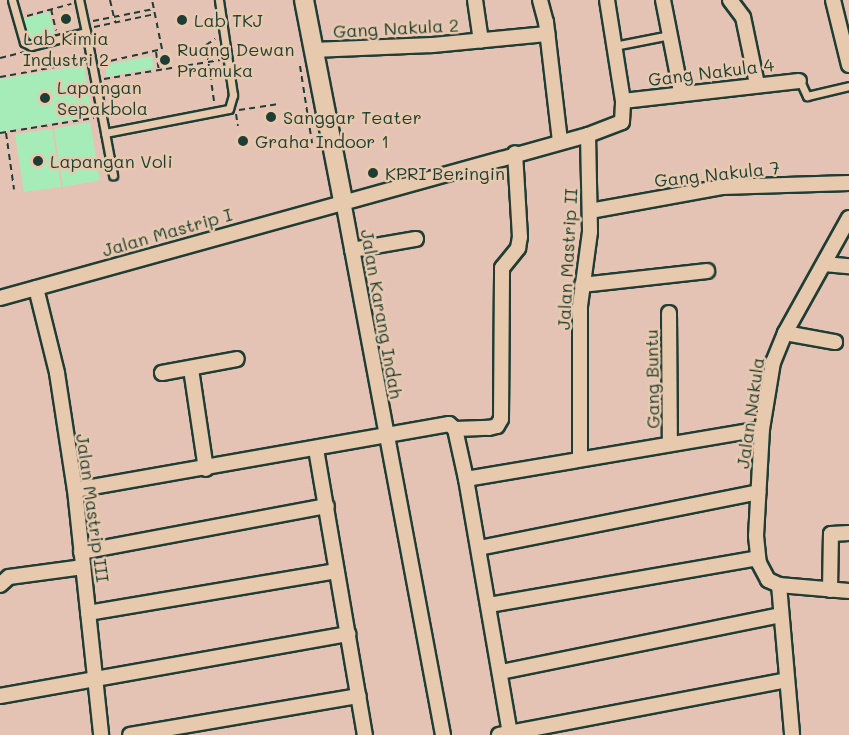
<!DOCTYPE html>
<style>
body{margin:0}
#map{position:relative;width:849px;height:735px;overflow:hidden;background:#e4c3b5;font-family:Mali,sans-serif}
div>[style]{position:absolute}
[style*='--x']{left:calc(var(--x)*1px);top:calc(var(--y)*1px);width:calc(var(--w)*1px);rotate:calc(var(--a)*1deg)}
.green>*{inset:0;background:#a6ecb9}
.path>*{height:2px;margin-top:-1px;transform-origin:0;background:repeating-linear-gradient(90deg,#1f3d34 0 6px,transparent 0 10.5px)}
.roads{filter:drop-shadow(2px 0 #1f3d34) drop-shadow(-2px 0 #1f3d34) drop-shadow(0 2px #1f3d34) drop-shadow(0 -2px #1f3d34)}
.service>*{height:7px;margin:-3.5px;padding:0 3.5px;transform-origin:3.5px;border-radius:3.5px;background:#e7c9ae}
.minor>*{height:14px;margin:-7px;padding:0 7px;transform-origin:7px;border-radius:7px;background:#e7c9ae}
.tertiary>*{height:18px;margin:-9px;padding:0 9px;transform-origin:9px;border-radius:9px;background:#e7c9ae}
.dots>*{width:16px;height:16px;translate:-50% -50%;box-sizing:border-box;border:3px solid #e7c9ae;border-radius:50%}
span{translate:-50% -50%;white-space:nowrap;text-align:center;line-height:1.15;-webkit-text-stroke:5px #e7c9ae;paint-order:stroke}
.poi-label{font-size:18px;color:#1f3d34}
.left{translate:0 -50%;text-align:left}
.street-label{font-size:18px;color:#1f3d34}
</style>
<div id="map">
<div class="green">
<div style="clip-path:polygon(49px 12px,55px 36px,28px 43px,22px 19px)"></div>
<div style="clip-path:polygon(152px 56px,154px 68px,107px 77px,105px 65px)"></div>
<div style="clip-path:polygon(84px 65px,92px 116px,0 132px,0 79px)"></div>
<div style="clip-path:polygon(90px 122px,100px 180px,63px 187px,54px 129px)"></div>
<div style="clip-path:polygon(52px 129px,61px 187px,24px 192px,15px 134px)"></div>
</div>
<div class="path">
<div style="--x:110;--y:0;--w:23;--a:77"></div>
<div style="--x:51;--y:9;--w:22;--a:77"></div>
<div style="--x:27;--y:16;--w:46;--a:-15.3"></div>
<div style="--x:93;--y:21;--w:62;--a:-11.1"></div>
<div style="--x:94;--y:27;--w:62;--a:-12"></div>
<div style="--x:156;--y:52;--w:18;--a:81"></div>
<div style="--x:0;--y:58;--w:25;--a:-14"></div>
<div style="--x:101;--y:63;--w:63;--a:-12.9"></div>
<div style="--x:162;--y:49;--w:50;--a:-101.5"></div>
<div style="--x:300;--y:66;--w:78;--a:81.1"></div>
<div style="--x:0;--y:77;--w:84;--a:-10.2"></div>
<div style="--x:104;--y:79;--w:118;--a:-9.3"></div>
<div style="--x:214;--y:101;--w:57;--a:-98.1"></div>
<div style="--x:206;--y:45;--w:11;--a:-34"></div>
<div style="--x:239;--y:110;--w:40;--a:-8.5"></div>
<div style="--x:236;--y:114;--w:12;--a:81"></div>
<div style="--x:0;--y:133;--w:95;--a:-9.1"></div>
<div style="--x:6;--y:133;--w:57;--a:81.9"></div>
</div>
<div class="roads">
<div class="service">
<div style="--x:12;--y:0;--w:44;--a:74.1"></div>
<div style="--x:24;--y:42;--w:8;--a:30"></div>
<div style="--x:31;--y:46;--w:57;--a:-14.3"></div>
<div style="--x:86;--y:32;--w:33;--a:-102"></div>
<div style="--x:86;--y:32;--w:146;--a:79.3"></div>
<div style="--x:614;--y:46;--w:57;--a:-11.1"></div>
<div style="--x:800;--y:81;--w:17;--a:65"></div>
<div style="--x:807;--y:96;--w:43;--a:-13.4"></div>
<div style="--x:105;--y:133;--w:126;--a:-11"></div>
<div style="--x:229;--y:109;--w:15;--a:-74"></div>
<div style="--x:233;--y:95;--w:96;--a:-98.4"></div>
</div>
<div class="minor">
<div style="--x:475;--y:0;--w:41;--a:81.7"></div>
<div style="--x:540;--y:0;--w:23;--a:75"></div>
<div style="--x:546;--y:22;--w:121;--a:83.3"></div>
<div style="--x:607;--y:0;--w:102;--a:81"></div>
<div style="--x:663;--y:0;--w:94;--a:78.9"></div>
<div style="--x:730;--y:0;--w:21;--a:53"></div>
<div style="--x:743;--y:17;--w:68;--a:78.2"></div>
<div style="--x:833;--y:0;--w:67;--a:76.2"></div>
<div style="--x:313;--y:50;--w:119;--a:-2.4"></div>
<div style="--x:432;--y:45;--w:116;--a:-5.5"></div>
<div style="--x:588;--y:135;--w:36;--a:-21"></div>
<div style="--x:622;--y:122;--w:21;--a:-87"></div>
<div style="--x:623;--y:101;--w:177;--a:-6.5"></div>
<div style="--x:343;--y:201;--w:543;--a:79.39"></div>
<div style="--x:590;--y:211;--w:134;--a:-10.3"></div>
<div style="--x:722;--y:187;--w:127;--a:-1.8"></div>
<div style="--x:849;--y:218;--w:132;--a:119.1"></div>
<div style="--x:785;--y:333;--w:31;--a:112"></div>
<div style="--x:773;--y:362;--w:68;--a:99.3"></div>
<div style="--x:762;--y:429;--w:107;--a:93.2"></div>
<div style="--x:756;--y:536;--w:27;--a:84"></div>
<div style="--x:759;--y:563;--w:19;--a:62"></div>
<div style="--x:768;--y:580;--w:12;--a:24"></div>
<div style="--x:779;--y:585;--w:70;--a:4.9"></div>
<div style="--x:352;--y:250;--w:65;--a:-9.8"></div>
<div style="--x:824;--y:264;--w:25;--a:5"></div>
<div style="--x:582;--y:285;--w:126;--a:-6.4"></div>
<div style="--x:36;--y:288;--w:88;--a:76.1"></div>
<div style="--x:57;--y:373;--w:118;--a:81.3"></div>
<div style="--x:75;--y:490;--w:246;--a:83.9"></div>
<div style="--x:0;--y:298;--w:610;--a:-15.49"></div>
<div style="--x:588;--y:135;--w:97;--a:88.8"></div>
<div style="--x:590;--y:232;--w:75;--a:97.7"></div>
<div style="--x:580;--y:306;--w:152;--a:90"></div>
<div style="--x:669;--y:313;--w:131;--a:89.6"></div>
<div style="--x:785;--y:333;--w:51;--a:10.2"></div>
<div style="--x:191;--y:369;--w:101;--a:81.5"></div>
<div style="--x:162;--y:373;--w:76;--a:-10.6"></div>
<div style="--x:455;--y:429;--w:34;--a:-2"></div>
<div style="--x:489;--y:428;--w:8;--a:-14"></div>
<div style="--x:497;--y:426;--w:8;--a:-60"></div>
<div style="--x:501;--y:419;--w:151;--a:-89.6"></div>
<div style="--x:502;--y:268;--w:26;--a:-51"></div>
<div style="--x:518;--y:248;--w:11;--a:-80"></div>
<div style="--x:520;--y:237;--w:84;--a:-93.4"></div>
<div style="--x:316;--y:449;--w:290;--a:80.3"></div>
<div style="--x:466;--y:479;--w:300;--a:-9.6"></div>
<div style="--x:75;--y:490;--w:380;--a:-10"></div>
<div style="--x:449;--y:424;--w:8;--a:40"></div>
<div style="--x:455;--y:429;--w:51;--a:77.6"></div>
<div style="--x:466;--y:479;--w:260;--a:80.2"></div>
<div style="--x:479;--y:548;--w:285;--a:-11.3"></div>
<div style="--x:81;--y:552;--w:250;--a:-10.6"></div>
<div style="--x:0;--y:585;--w:12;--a:-42"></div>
<div style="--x:9;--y:577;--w:75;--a:-7.7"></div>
<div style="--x:779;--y:585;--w:151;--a:85"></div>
<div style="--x:830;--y:590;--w:56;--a:-89"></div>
<div style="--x:831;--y:534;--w:18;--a:-3"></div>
<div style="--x:489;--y:605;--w:273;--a:-9.9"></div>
<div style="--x:88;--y:613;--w:252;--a:-9.6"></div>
<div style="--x:501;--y:672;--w:285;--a:-11.5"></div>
<div style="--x:0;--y:696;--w:354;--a:-10.1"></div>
<div style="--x:130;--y:735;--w:232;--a:-9.7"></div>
<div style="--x:499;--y:735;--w:293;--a:-10.8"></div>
</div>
<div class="tertiary">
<div style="--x:304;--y:0;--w:205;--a:79"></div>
</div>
</div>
<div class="dots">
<div style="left:66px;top:19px;background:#1f3d34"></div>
<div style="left:182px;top:20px;background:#1f3d34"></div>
<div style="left:165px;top:60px;background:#1f3d34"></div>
<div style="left:45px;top:98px;background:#1f3d34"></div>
<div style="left:271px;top:117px;background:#1f3d34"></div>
<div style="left:243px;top:141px;background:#1f3d34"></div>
<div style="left:38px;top:161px;background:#1f3d34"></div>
<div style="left:373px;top:173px;background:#1f3d34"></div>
</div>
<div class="poi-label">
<span class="left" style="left:194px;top:20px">Lab TKJ</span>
<span style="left:66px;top:49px">Lab Kimia<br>Industri 2</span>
<span class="left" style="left:177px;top:60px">Ruang Dewan<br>Pramuka</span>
<span class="left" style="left:57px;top:98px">Lapangan<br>Sepakbola</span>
<span class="left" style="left:283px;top:117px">Sanggar Teater</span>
<span class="left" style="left:255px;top:141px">Graha Indoor 1</span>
<span class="left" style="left:50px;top:161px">Lapangan Voli</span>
<span class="left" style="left:385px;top:173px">KPRI Beringin</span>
</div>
<div class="street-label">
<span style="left:396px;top:28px;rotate:-3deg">Gang Nakula 2</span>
<span style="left:711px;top:72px;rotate:-7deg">Gang Nakula 4</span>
<span style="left:717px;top:174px;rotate:-6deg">Gang Nakula 7</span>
<span style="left:167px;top:232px;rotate:-16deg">Jalan Mastrip I</span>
<span style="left:567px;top:259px;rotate:-87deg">Jalan Mastrip II</span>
<span style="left:382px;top:314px;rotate:80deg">Jalan Karang Indah</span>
<span style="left:652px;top:379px;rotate:-91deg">Gang Buntu</span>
<span style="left:750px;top:413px;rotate:-82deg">Jalan Nakula</span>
<span style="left:93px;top:508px;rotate:82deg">Jalan Mastrip III</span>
</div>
</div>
